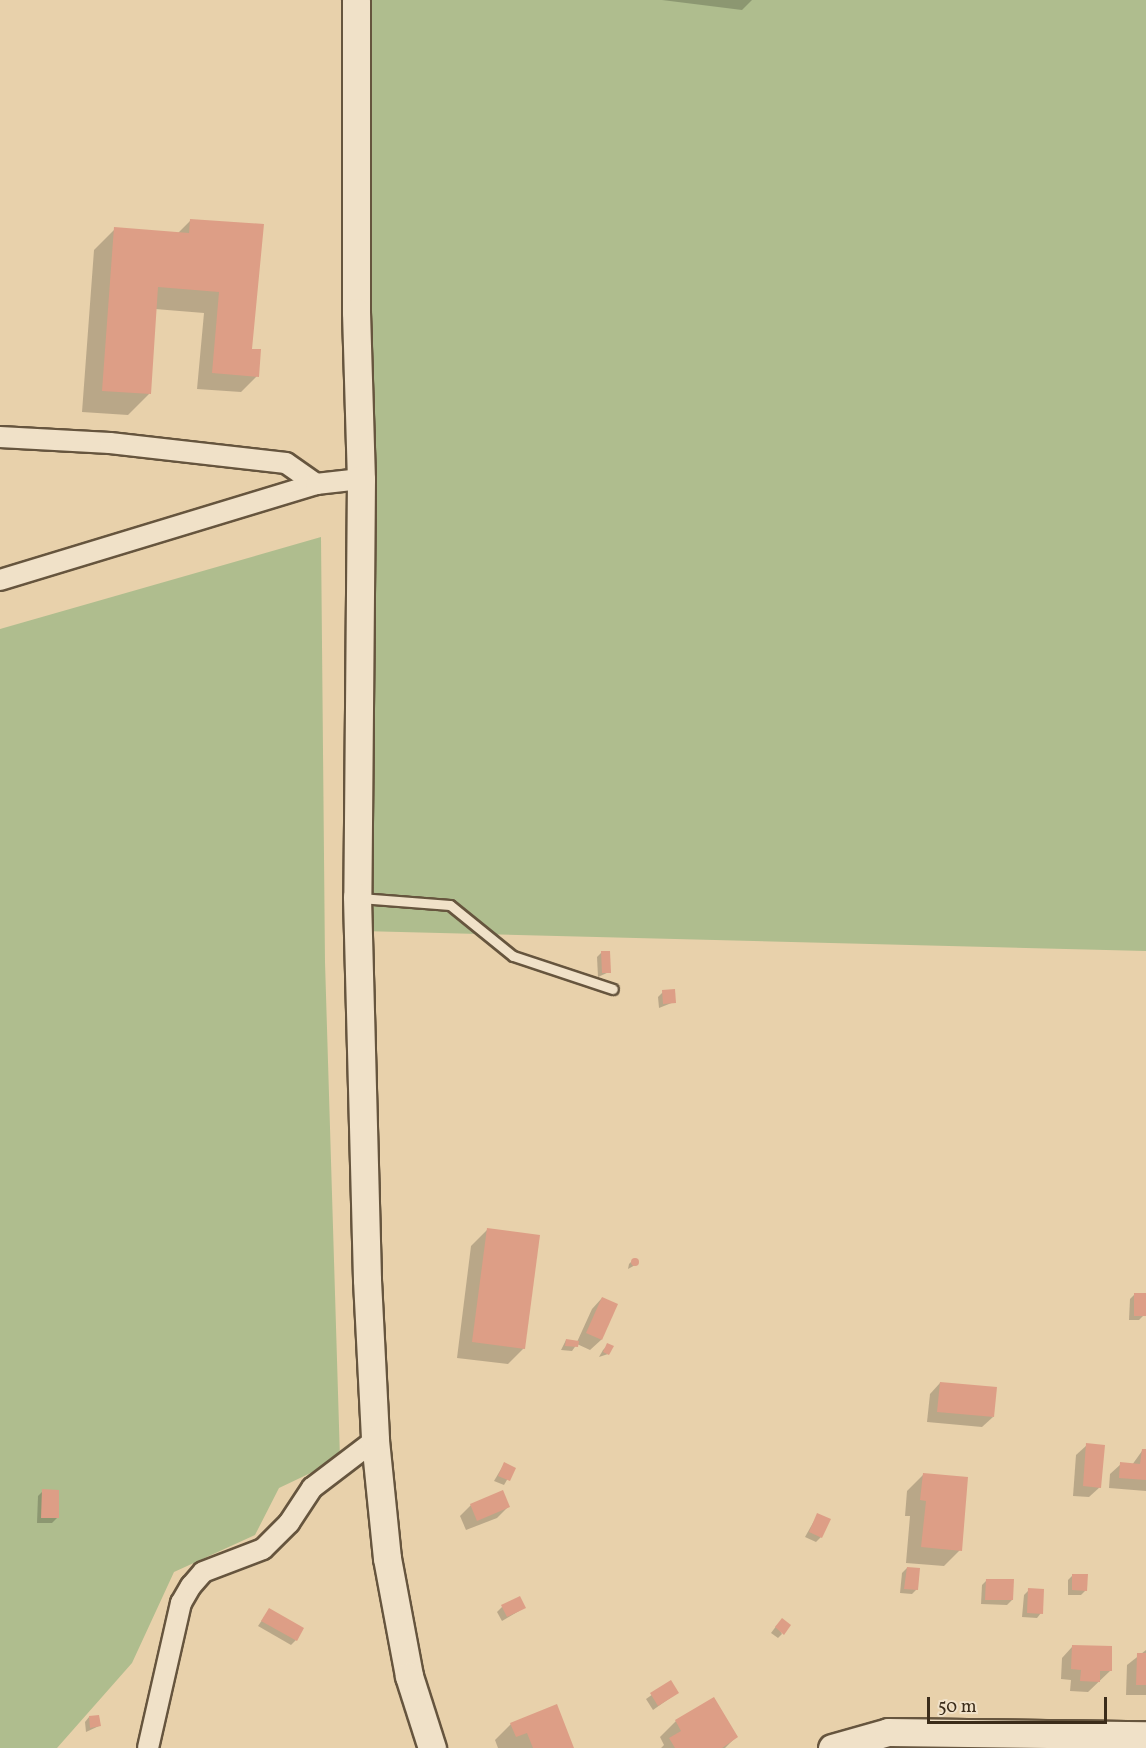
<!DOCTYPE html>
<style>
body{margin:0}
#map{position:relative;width:1146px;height:1748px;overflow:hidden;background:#e8d1ab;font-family:Vollkorn,serif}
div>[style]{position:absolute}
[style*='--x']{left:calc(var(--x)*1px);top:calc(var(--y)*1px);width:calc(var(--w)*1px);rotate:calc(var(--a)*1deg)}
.green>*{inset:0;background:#afbd8e}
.shadow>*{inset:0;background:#0003}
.building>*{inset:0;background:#dd9e86}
.round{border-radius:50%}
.roads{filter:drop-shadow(2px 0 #66553e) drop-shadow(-2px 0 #66553e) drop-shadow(0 2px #66553e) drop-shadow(0 -2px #66553e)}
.service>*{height:9px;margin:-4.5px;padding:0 4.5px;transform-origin:4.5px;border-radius:4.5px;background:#f0e1c8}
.minor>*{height:20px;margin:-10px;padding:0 10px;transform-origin:10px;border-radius:10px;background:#f0e1c8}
.secondary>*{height:27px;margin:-13.5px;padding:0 13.5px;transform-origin:13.5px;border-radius:13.5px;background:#f0e1c8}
span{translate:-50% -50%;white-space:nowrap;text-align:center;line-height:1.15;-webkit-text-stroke:4.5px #f0e1c8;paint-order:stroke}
.scale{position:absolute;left:927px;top:1697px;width:180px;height:27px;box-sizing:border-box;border:3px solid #3b2c1a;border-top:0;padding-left:8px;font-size:18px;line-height:21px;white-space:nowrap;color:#3b2c1a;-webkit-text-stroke:4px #f0e1c8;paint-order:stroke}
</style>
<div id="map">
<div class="green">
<div style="clip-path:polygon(359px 0,1146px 0,1146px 951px,361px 931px)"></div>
<div style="clip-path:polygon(321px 537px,325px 962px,340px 1459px,279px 1488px,255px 1535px,174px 1572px,132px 1663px,57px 1748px,0 1748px,0 629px)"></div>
</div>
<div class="shadow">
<div style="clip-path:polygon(662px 0,752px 0,742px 10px)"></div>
<div style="clip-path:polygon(190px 221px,257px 376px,241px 392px,197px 389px,204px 313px,155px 309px,149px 394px,128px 415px,82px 412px,94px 250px,115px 229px,178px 233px)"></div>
<div style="clip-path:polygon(602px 952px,609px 972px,598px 977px,597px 957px)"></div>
<div style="clip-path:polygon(663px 992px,674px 1002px,659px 1008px,658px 997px)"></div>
<div style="clip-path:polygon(487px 1230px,524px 1348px,508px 1364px,457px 1358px,471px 1246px)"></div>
<div style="clip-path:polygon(634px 1259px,637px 1264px,628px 1269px,629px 1264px)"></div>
<div style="clip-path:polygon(1135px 1294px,1144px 1315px,1139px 1320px,1129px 1320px,1130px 1299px)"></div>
<div style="clip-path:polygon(602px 1298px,601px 1340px,590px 1350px,577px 1344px,572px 1351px,561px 1350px,566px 1340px,577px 1342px,592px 1309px)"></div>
<div style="clip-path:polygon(608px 1345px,608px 1354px,599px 1357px,603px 1350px)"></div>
<div style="clip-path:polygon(940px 1383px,993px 1417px,982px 1427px,927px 1422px,930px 1394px)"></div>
<div style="clip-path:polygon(1087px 1445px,1100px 1487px,1089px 1497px,1073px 1496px,1076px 1455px)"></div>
<div style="clip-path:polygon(1142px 1451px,1146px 1451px,1146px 1491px,1109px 1488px,1110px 1474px,1121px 1464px,1132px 1465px)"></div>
<div style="clip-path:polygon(504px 1464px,514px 1468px,504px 1485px,494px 1481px)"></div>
<div style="clip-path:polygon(923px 1475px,960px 1550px,944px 1566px,906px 1563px,910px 1516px,905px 1516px,907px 1491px)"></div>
<div style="clip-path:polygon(43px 1491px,57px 1518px,52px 1523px,37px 1523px,38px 1496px)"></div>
<div style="clip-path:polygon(471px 1505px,508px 1507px,497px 1518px,466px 1530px,460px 1516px)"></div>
<div style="clip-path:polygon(818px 1514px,821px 1537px,816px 1542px,805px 1537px)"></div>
<div style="clip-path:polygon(907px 1568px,917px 1589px,912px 1594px,900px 1593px,902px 1573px)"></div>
<div style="clip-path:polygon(1073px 1575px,1086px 1590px,1081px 1595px,1068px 1595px,1068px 1580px)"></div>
<div style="clip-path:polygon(987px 1580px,1012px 1600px,1007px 1605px,981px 1604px,982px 1585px)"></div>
<div style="clip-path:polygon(1029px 1590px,1041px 1613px,1037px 1618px,1022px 1617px,1024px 1595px)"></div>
<div style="clip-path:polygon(502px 1607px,524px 1608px,502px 1621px,497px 1612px)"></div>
<div style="clip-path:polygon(269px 1610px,296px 1640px,291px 1645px,258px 1626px)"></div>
<div style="clip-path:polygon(777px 1625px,782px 1634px,778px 1638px,771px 1633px)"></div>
<div style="clip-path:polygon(1072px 1647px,1110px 1671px,1088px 1692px,1070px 1691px,1071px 1680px,1061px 1679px,1062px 1658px)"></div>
<div style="clip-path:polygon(1146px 1650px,1146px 1695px,1126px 1695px,1127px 1665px)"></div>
<div style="clip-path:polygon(670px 1682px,677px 1693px,653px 1710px,646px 1699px)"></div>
<div style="clip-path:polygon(89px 1717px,99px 1726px,86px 1732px,85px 1722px)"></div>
<div style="clip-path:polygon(676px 1721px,736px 1737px,725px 1748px,661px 1748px,664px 1745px,660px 1737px)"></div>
<div style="clip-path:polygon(511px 1724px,572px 1748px,498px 1748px,495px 1740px)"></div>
</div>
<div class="building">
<div style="clip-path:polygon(190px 219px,264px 224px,252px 349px,261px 349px,259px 377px,212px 373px,219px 292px,158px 287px,151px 394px,102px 391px,114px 227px,189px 233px)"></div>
<div style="clip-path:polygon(601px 951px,610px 951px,611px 973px,602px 973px)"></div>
<div style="clip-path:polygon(675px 989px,676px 1003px,663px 1004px,662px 990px)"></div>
<div style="clip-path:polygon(487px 1228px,540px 1235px,525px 1349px,472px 1342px)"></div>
<div class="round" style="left:631px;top:1258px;width:8px;height:8px"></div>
<div style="clip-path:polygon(1134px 1293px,1146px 1293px,1146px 1316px,1134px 1316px)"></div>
<div style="clip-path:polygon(602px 1297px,618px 1304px,602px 1340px,586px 1333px)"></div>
<div style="clip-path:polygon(566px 1339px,579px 1341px,578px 1347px,565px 1346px)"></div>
<div style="clip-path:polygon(607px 1343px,614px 1346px,609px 1355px,603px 1352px)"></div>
<div style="clip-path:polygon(940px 1382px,997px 1387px,994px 1417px,937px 1412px)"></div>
<div style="clip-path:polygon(1086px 1443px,1105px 1445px,1101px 1488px,1083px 1486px)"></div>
<div style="clip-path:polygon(1142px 1449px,1146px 1449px,1146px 1480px,1119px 1478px,1120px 1462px,1140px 1464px)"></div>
<div style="clip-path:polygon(504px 1462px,516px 1468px,510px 1481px,498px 1476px)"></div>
<div style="clip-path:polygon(923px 1473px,968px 1477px,962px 1551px,921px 1547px,926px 1501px,920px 1500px)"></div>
<div style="clip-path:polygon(42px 1489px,59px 1490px,59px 1518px,41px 1518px)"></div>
<div style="clip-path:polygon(503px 1490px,510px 1507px,477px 1521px,470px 1504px)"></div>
<div style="clip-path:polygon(817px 1513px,831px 1519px,822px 1538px,809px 1532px)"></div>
<div style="clip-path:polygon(907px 1567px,920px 1568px,918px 1590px,904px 1589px)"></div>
<div style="clip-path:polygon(1072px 1574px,1088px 1574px,1087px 1591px,1072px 1590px)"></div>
<div style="clip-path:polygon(986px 1579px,1014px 1579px,1013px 1600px,985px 1600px)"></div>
<div style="clip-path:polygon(1028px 1588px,1044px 1589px,1043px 1614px,1027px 1613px)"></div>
<div style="clip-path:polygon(520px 1596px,526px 1608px,507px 1617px,501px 1605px)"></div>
<div style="clip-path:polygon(269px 1608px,304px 1628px,297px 1641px,261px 1621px)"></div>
<div style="clip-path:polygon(782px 1618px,791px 1625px,784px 1635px,775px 1627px)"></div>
<div style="clip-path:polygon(1072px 1645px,1112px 1646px,1112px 1671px,1100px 1671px,1100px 1682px,1080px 1681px,1081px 1670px,1071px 1669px)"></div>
<div style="clip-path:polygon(1137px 1653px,1146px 1653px,1146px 1685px,1136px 1685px)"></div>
<div style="clip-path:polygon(671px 1680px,679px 1693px,658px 1706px,650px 1693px)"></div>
<div style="clip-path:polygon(714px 1697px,738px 1737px,722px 1748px,675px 1748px,669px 1738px,681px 1731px,675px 1720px)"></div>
<div style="clip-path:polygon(557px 1704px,574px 1748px,533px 1748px,527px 1733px,516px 1737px,510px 1723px)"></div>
<div style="clip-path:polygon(99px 1715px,101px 1726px,90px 1728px,89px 1716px)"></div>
</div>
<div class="roads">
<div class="service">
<div style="--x:360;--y:898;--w:90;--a:4.4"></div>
<div style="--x:450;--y:905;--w:81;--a:39"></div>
<div style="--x:513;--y:956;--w:105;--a:18.3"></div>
</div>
<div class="minor">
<div style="--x:0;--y:437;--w:110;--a:3.1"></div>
<div style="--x:110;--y:443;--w:177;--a:6.5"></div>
<div style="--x:286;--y:463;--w:37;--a:35"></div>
<div style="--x:0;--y:580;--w:330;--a:-16.9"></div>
<div style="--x:316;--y:484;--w:45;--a:-6.3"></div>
<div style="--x:148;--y:1748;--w:149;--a:-77.2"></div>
<div style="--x:181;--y:1603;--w:20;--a:-60"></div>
<div style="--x:191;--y:1586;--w:18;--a:-49"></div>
<div style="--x:203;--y:1572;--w:64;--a:-21"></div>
<div style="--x:263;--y:1549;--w:37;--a:-45"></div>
<div style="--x:289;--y:1523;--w:42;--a:-56.7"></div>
<div style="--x:312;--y:1488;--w:79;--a:-37.3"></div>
</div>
<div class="secondary">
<div style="--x:356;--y:0;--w:312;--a:90"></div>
<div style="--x:356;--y:312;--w:167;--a:88.3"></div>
<div style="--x:361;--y:479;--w:418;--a:90.5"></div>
<div style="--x:357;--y:897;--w:383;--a:88.5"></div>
<div style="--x:367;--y:1280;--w:160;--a:87.1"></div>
<div style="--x:375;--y:1440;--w:119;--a:84.2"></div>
<div style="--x:387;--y:1558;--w:120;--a:79.4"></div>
<div style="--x:409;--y:1676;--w:76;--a:72.3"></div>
<div style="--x:832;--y:1748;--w:58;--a:-15.9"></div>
<div style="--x:888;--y:1732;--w:258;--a:0.7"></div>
</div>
</div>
<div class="scale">50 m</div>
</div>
